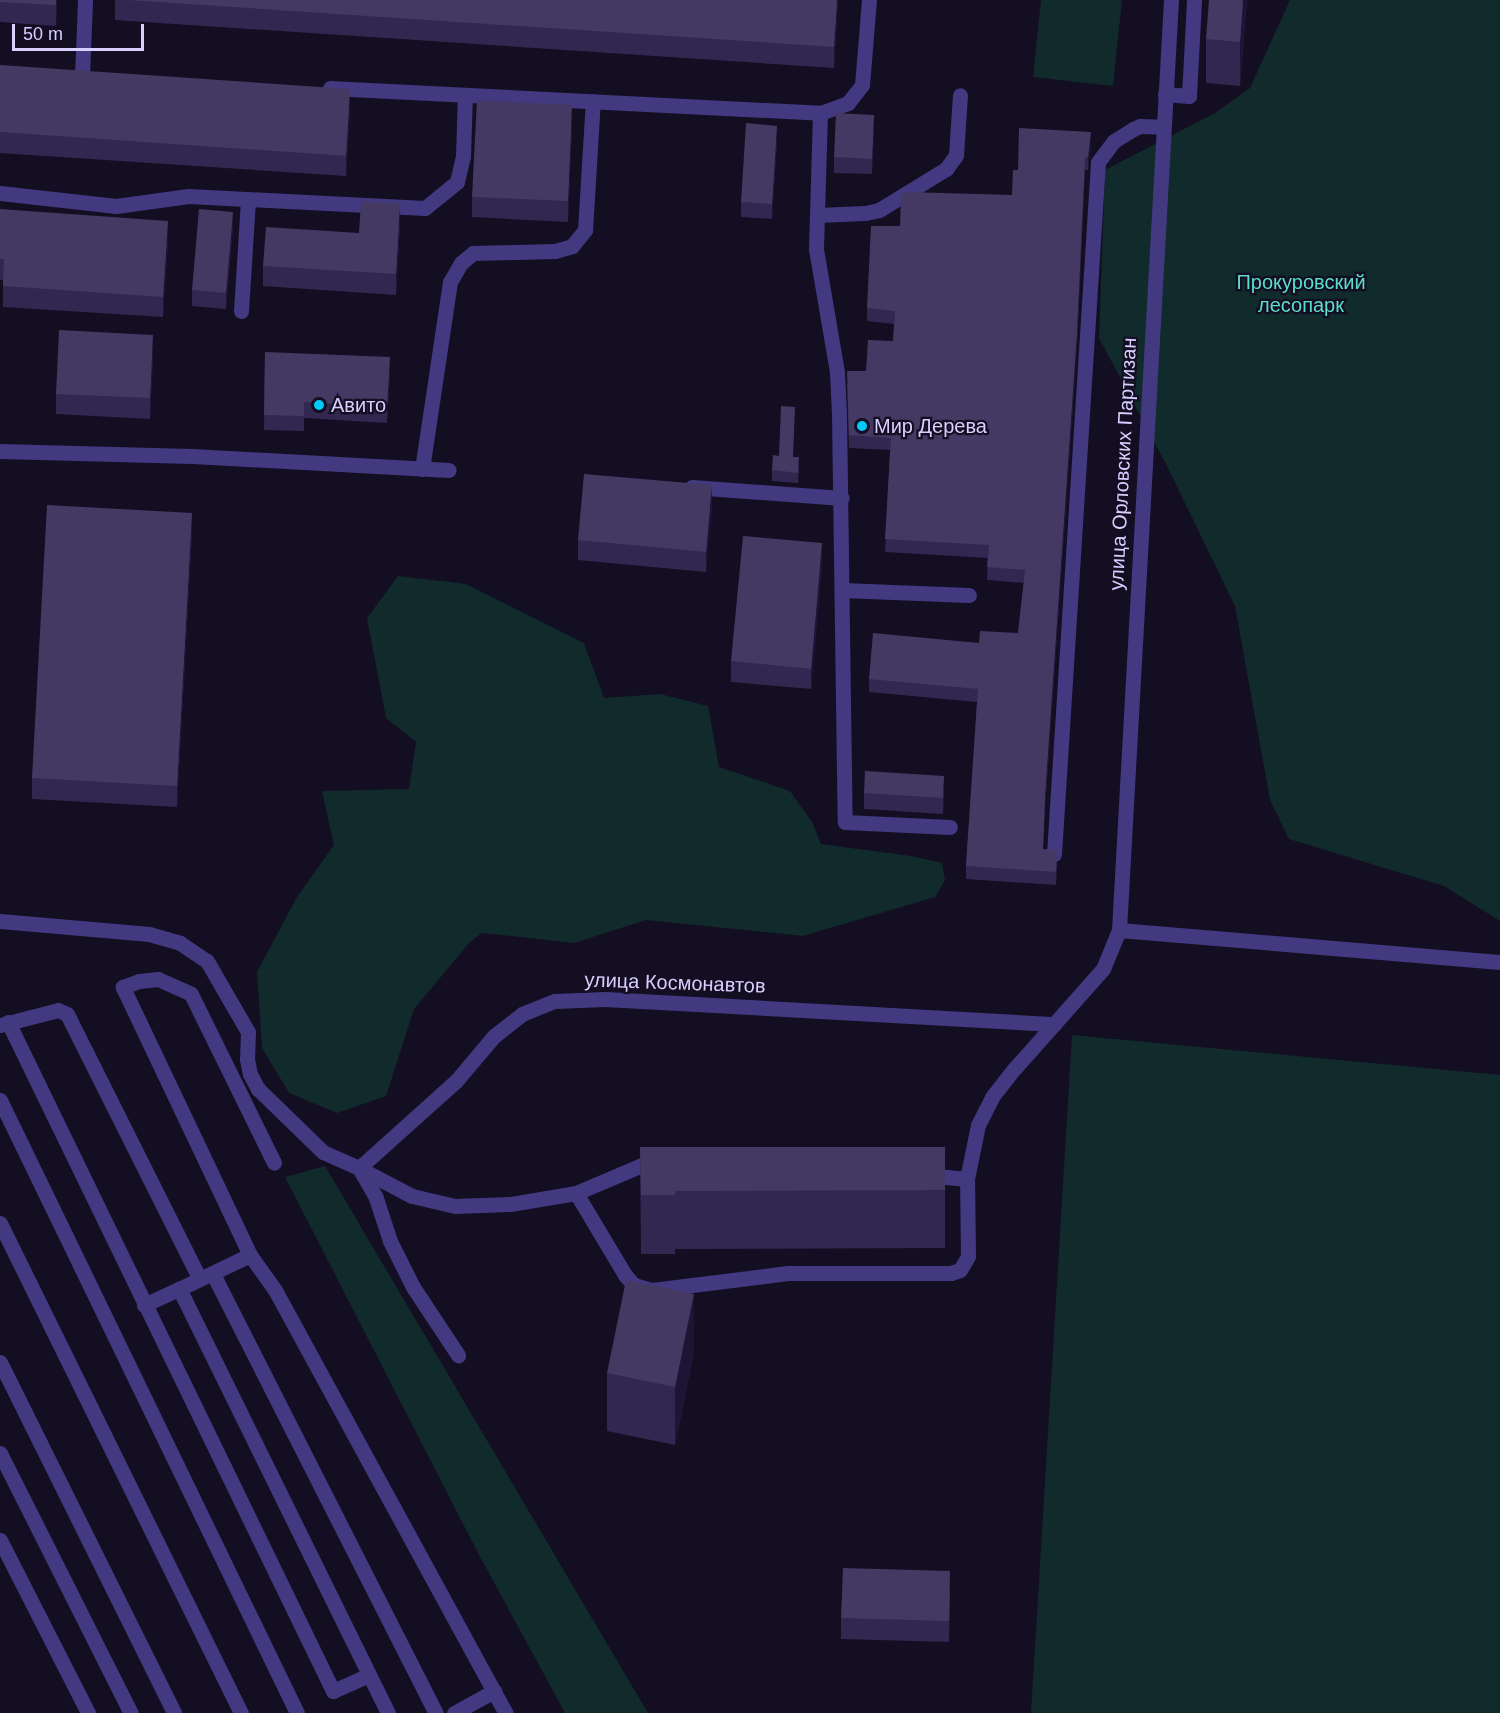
<!DOCTYPE html>
<meta charset="utf-8">
<style>
body{margin:0}
#map{position:relative;width:1500px;height:1713px;overflow:hidden;background:#130e22;font-family:Helvetica,sans-serif}
div>[style]{position:absolute}
[style*='--x']{left:calc(var(--x)*1px);top:calc(var(--y)*1px);width:calc(var(--w)*1px);rotate:calc(var(--a)*1deg)}
.green>*{inset:0;background:#112a2c}
.minor>*{height:15px;margin:-7.5px;padding:0 7.5px;transform-origin:7.5px;border-radius:7.5px;background:#423981}
.wall>*{inset:0;background:#322750}
.shaded-wall>*{inset:0;background:#1e1536}
.building>*{inset:0;background:#443963}
.dots>*{width:16px;height:16px;translate:-50% -50%;box-sizing:border-box;border:3px solid #130e22;border-radius:50%}
span{translate:-50% -50%;white-space:nowrap;text-align:center;line-height:1.15;-webkit-text-stroke:4.5px #130e22;paint-order:stroke}
.park-label{font-size:20px;color:#5bdec9}
.poi-label{font-size:20px;color:#d8cfff}
.left{translate:0 -50%;text-align:left}
.street-label{font-size:20px;color:#d8cfff}
.scale{position:absolute;left:12px;top:24px;width:132px;height:27px;box-sizing:border-box;border:3px solid #d8cfff;border-top:0;padding-left:8px;font-size:18px;line-height:21px;white-space:nowrap;color:#d8cfff;-webkit-text-stroke:4px #130e22;paint-order:stroke}
</style>
<div id="map">
<div class="green">
<div style="clip-path:polygon(1041px 0,1122px 0,1113px 86px,1033px 77px)"></div>
<div style="clip-path:polygon(1290px 0,1500px 0,1500px 921px,1444px 886px,1289px 839px,1270px 800px,1235px 606px,1166px 464px,1099px 338px,1105px 170px,1215px 113px,1250px 88px)"></div>
<div style="clip-path:polygon(398px 576px,466px 584px,584px 643px,604px 698px,660px 694px,708px 706px,719px 767px,790px 791px,812px 822px,821px 844px,911px 856px,942px 863px,945px 880px,935px 897px,803px 936px,646px 920px,574px 943px,482px 933px,470px 942px,414px 1009px,386px 1096px,337px 1113px,289px 1093px,262px 1048px,257px 972px,297px 897px,334px 845px,322px 791px,409px 789px,416px 742px,386px 718px,367px 618px)"></div>
<div style="clip-path:polygon(1072px 1035px,1500px 1075px,1500px 1713px,1031px 1713px)"></div>
<div style="clip-path:polygon(325px 1166px,648px 1713px,565px 1713px,478px 1553px,285px 1177px)"></div>
</div>
<div class="minor">
<div style="--x:869;--y:0;--w:85;--a:94.7"></div>
<div style="--x:862;--y:85;--w:23;--a:128"></div>
<div style="--x:848;--y:103;--w:30;--a:160"></div>
<div style="--x:820;--y:113;--w:136;--a:91.7"></div>
<div style="--x:816;--y:249;--w:125;--a:80.3"></div>
<div style="--x:837;--y:372;--w:42;--a:87.3"></div>
<div style="--x:839;--y:414;--w:408;--a:89.2"></div>
<div style="--x:845;--y:822;--w:105;--a:2.7"></div>
<div style="--x:82;--y:76;--w:76;--a:-87.7"></div>
<div style="--x:330;--y:88;--w:491;--a:2.9"></div>
<div style="--x:1165;--y:94;--w:24;--a:5"></div>
<div style="--x:1189;--y:96;--w:96;--a:-87"></div>
<div style="--x:0;--y:193;--w:117;--a:6.4"></div>
<div style="--x:116;--y:206;--w:73;--a:-7.9"></div>
<div style="--x:188;--y:196;--w:237;--a:2.9"></div>
<div style="--x:425;--y:208;--w:41;--a:-39.1"></div>
<div style="--x:457;--y:182;--w:26;--a:-77"></div>
<div style="--x:463;--y:157;--w:62;--a:-88.2"></div>
<div style="--x:817;--y:215;--w:48;--a:-2.4"></div>
<div style="--x:865;--y:213;--w:14;--a:-12"></div>
<div style="--x:879;--y:210;--w:79;--a:-31.5"></div>
<div style="--x:946;--y:169;--w:17;--a:-54"></div>
<div style="--x:956;--y:155;--w:60;--a:-86.2"></div>
<div style="--x:241;--y:311;--w:112;--a:-86.4"></div>
<div style="--x:0;--y:451;--w:192;--a:1.5"></div>
<div style="--x:192;--y:456;--w:257;--a:3.1"></div>
<div style="--x:422;--y:469;--w:189;--a:-81.5"></div>
<div style="--x:450;--y:282;--w:22;--a:-60"></div>
<div style="--x:461;--y:263;--w:16;--a:-40"></div>
<div style="--x:473;--y:253;--w:82;--a:-1.4"></div>
<div style="--x:555;--y:251;--w:18;--a:-16"></div>
<div style="--x:572;--y:246;--w:21;--a:-51"></div>
<div style="--x:585;--y:230;--w:129;--a:-86.5"></div>
<div style="--x:692;--y:487;--w:150;--a:4.2"></div>
<div style="--x:842;--y:590;--w:127;--a:2.3"></div>
<div style="--x:1054;--y:854;--w:693;--a:-86.36"></div>
<div style="--x:1098;--y:162;--w:26;--a:-53"></div>
<div style="--x:1114;--y:141;--w:22;--a:-32"></div>
<div style="--x:1133;--y:129;--w:8;--a:-23"></div>
<div style="--x:1140;--y:126;--w:23;--a:2"></div>
<div style="--x:0;--y:921;--w:150;--a:5"></div>
<div style="--x:149;--y:934;--w:32;--a:16"></div>
<div style="--x:180;--y:943;--w:32;--a:34"></div>
<div style="--x:207;--y:961;--w:82;--a:60"></div>
<div style="--x:248;--y:1032;--w:27;--a:92"></div>
<div style="--x:247;--y:1059;--w:15;--a:79"></div>
<div style="--x:250;--y:1074;--w:17;--a:62"></div>
<div style="--x:258;--y:1089;--w:91;--a:44.1"></div>
<div style="--x:323;--y:1152;--w:39;--a:24"></div>
<div style="--x:359;--y:1168;--w:34;--a:60"></div>
<div style="--x:376;--y:1198;--w:45;--a:72"></div>
<div style="--x:390;--y:1241;--w:51;--a:63.4"></div>
<div style="--x:413;--y:1287;--w:82;--a:56.5"></div>
<div style="--x:1119;--y:930;--w:382;--a:4.8"></div>
<div style="--x:8;--y:1022;--w:744;--a:64.09"></div>
<div style="--x:333;--y:1691;--w:39;--a:-24"></div>
<div style="--x:0;--y:1025;--w:60;--a:-14.5"></div>
<div style="--x:58;--y:1010;--w:10;--a:24"></div>
<div style="--x:67;--y:1014;--w:295;--a:63.4"></div>
<div style="--x:0;--y:1100;--w:681;--a:64.15"></div>
<div style="--x:660;--y:1162;--w:11;--a:180"></div>
<div style="--x:649;--y:1162;--w:79;--a:157"></div>
<div style="--x:576;--y:1193;--w:67;--a:170.5"></div>
<div style="--x:510;--y:1204;--w:55;--a:177.9"></div>
<div style="--x:455;--y:1206;--w:44;--a:-166.9"></div>
<div style="--x:412;--y:1196;--w:60;--a:-152.2"></div>
<div style="--x:359;--y:1168;--w:130;--a:-41.9"></div>
<div style="--x:456;--y:1081;--w:59;--a:-49.8"></div>
<div style="--x:494;--y:1036;--w:36;--a:-38"></div>
<div style="--x:522;--y:1014;--w:35;--a:-22"></div>
<div style="--x:555;--y:1001;--w:50;--a:-2.3"></div>
<div style="--x:605;--y:999;--w:450;--a:3.2"></div>
<div style="--x:967;--y:1179;--w:55;--a:-78.5"></div>
<div style="--x:978;--y:1125;--w:31;--a:-63"></div>
<div style="--x:992;--y:1097;--w:37;--a:-52"></div>
<div style="--x:1015;--y:1068;--w:132;--a:-48.4"></div>
<div style="--x:1103;--y:969;--w:42;--a:-67.7"></div>
<div style="--x:1119;--y:930;--w:931;--a:-86.8"></div>
<div style="--x:576;--y:1193;--w:96;--a:59.1"></div>
<div style="--x:625;--y:1275;--w:13;--a:48"></div>
<div style="--x:634;--y:1285;--w:19;--a:16"></div>
<div style="--x:652;--y:1290;--w:137;--a:-7.1"></div>
<div style="--x:788;--y:1273;--w:163;--a:0"></div>
<div style="--x:951;--y:1273;--w:9;--a:-18"></div>
<div style="--x:960;--y:1270;--w:16;--a:-60"></div>
<div style="--x:968;--y:1256;--w:77;--a:-90.7"></div>
<div style="--x:967;--y:1179;--w:41;--a:-174.4"></div>
<div style="--x:0;--y:1223;--w:546;--a:63.81"></div>
<div style="--x:250;--y:1255;--w:297;--a:-115.4"></div>
<div style="--x:123;--y:987;--w:17;--a:-21"></div>
<div style="--x:139;--y:981;--w:19;--a:-6"></div>
<div style="--x:158;--y:979;--w:36;--a:24"></div>
<div style="--x:191;--y:994;--w:188;--a:63.8"></div>
<div style="--x:213;--y:1274;--w:492;--a:63.1"></div>
<div style="--x:144;--y:1305;--w:38;--a:-25"></div>
<div style="--x:0;--y:1362;--w:392;--a:63.6"></div>
<div style="--x:0;--y:1453;--w:291;--a:63.3"></div>
<div style="--x:0;--y:1540;--w:194;--a:63"></div>
<div style="--x:388;--y:1713;--w:473;--a:-116.2"></div>
<div style="--x:179;--y:1289;--w:79;--a:-25.6"></div>
<div style="--x:250;--y:1255;--w:43;--a:54.5"></div>
<div style="--x:275;--y:1290;--w:482;--a:61.4"></div>
<div style="--x:454;--y:1713;--w:46;--a:-28.8"></div>
</div>
<div class="wall">
<div style="clip-path:polygon(0 0,57px 0,56px 26px,0 22px)"></div>
<div style="clip-path:polygon(115px 0,838px 0,834px 68px,115px 20px)"></div>
<div style="clip-path:polygon(1247px 0,1240px 86px,1206px 83px,1206px 39px)"></div>
<div style="clip-path:polygon(0 65px,350px 110px,346px 176px,0 153px)"></div>
<div style="clip-path:polygon(572px 125px,568px 222px,472px 217px,472px 197px)"></div>
<div style="clip-path:polygon(874px 130px,872px 174px,834px 173px,834px 157px)"></div>
<div style="clip-path:polygon(777px 141px,772px 219px,741px 217px,741px 202px)"></div>
<div style="clip-path:polygon(1091px 145px,1088px 170px,1085px 170px,1077px 346px,1045px 809px,1043px 849px,1057px 863px,1056px 885px,966px 879px,966px 866px,977px 702px,869px 692px,869px 679px,979px 643px,1018px 633px,1024px 583px,987px 580px,988px 558px,885px 552px,890px 450px,849px 448px,847px 384px,866px 371px,893px 341px,894px 324px,867px 321px,867px 308px,900px 226px,1012px 195px,1018px 170px)"></div>
<div style="clip-path:polygon(0 209px,168px 241px,163px 317px,3px 307px,3px 280px,0 280px)"></div>
<div style="clip-path:polygon(400px 225px,396px 295px,263px 286px,263px 266px,359px 233px)"></div>
<div style="clip-path:polygon(233px 227px,226px 309px,192px 306px,192px 290px)"></div>
<div style="clip-path:polygon(265px 352px,390px 373px,387px 423px,304px 418px,304px 431px,264px 430px)"></div>
<div style="clip-path:polygon(153px 355px,150px 419px,56px 414px,56px 394px)"></div>
<div style="clip-path:polygon(793px 457px,799px 468px,798px 483px,772px 481px,772px 470px)"></div>
<div style="clip-path:polygon(712px 506px,706px 572px,578px 560px,578px 540px)"></div>
<div style="clip-path:polygon(192px 534px,177px 807px,32px 799px,32px 778px)"></div>
<div style="clip-path:polygon(822px 564px,811px 689px,731px 682px,731px 661px)"></div>
<div style="clip-path:polygon(944px 791px,943px 814px,864px 809px,864px 793px)"></div>
<div style="clip-path:polygon(640px 1147px,945px 1147px,945px 1248px,675px 1249px,675px 1254px,641px 1254px)"></div>
<div style="clip-path:polygon(694px 1352px,675px 1445px,607px 1431px,607px 1373px)"></div>
<div style="clip-path:polygon(950px 1592px,949px 1642px,841px 1639px,841px 1618px)"></div>
</div>
<div class="shaded-wall">
<div style="clip-path:polygon(56px 0,57px 0,56px 26px)"></div>
<div style="clip-path:polygon(837px 0,838px 0,834px 68px,834px 47px)"></div>
<div style="clip-path:polygon(1243px 0,1247px 0,1240px 86px,1240px 42px)"></div>
<div style="clip-path:polygon(350px 89px,350px 110px,346px 176px,346px 156px)"></div>
<div style="clip-path:polygon(572px 105px,572px 125px,568px 222px,568px 201px)"></div>
<div style="clip-path:polygon(874px 115px,874px 130px,872px 174px,872px 159px)"></div>
<div style="clip-path:polygon(777px 126px,777px 141px,772px 219px,772px 204px)"></div>
<div style="clip-path:polygon(1091px 132px,1091px 145px,1088px 170px,1088px 157px)"></div>
<div style="clip-path:polygon(1085px 157px,1077px 346px,1045px 809px,1043px 862px,1045px 796px)"></div>
<div style="clip-path:polygon(400px 204px,400px 225px,396px 295px,396px 274px)"></div>
<div style="clip-path:polygon(233px 212px,233px 227px,226px 309px,226px 293px)"></div>
<div style="clip-path:polygon(168px 221px,168px 241px,163px 317px,163px 297px)"></div>
<div style="clip-path:polygon(153px 335px,153px 355px,150px 419px,150px 398px)"></div>
<div style="clip-path:polygon(390px 357px,390px 373px,387px 423px,387px 407px)"></div>
<div style="clip-path:polygon(712px 485px,712px 506px,706px 572px,706px 552px)"></div>
<div style="clip-path:polygon(192px 513px,192px 534px,177px 807px,177px 786px)"></div>
<div style="clip-path:polygon(822px 543px,822px 564px,811px 689px,811px 669px)"></div>
<div style="clip-path:polygon(944px 776px,944px 791px,943px 814px,943px 798px)"></div>
<div style="clip-path:polygon(694px 1294px,694px 1352px,675px 1445px,675px 1387px)"></div>
</div>
<div class="building">
<div style="clip-path:polygon(0 0,56px 0,56px 5px,0 2px)"></div>
<div style="clip-path:polygon(128px 0,837px 0,834px 47px)"></div>
<div style="clip-path:polygon(1209px 0,1243px 0,1240px 42px,1206px 39px)"></div>
<div style="clip-path:polygon(0 65px,350px 89px,346px 156px,0 132px)"></div>
<div style="clip-path:polygon(477px 100px,572px 105px,568px 201px,472px 197px)"></div>
<div style="clip-path:polygon(836px 113px,874px 115px,872px 159px,834px 157px)"></div>
<div style="clip-path:polygon(746px 123px,777px 126px,772px 204px,741px 202px)"></div>
<div style="clip-path:polygon(1019px 128px,1091px 132px,1088px 157px,1085px 157px,1077px 333px,1045px 796px,1043px 849px,1057px 850px,1056px 872px,966px 866px,978px 689px,869px 679px,873px 633px,979px 643px,980px 631px,1018px 633px,1025px 570px,987px 567px,989px 545px,885px 539px,891px 438px,849px 435px,847px 371px,866px 371px,868px 340px,893px 341px,895px 311px,867px 308px,871px 226px,900px 226px,901px 195px,906px 192px,1012px 195px,1013px 170px,1018px 170px)"></div>
<div style="clip-path:polygon(361px 201px,400px 204px,396px 274px,263px 266px,266px 227px,359px 233px)"></div>
<div style="clip-path:polygon(0 209px,168px 221px,163px 297px,3px 286px,4px 259px,0 259px)"></div>
<div style="clip-path:polygon(199px 209px,233px 212px,226px 293px,192px 290px)"></div>
<div style="clip-path:polygon(59px 330px,153px 335px,150px 398px,56px 394px)"></div>
<div style="clip-path:polygon(265px 352px,390px 357px,387px 407px,304px 402px,304px 416px,264px 415px)"></div>
<div style="clip-path:polygon(781px 406px,795px 407px,793px 457px,799px 457px,798px 473px,772px 470px,773px 455px,779px 456px)"></div>
<div style="clip-path:polygon(584px 474px,712px 485px,706px 552px,578px 540px)"></div>
<div style="clip-path:polygon(47px 505px,192px 513px,177px 786px,32px 778px)"></div>
<div style="clip-path:polygon(743px 536px,822px 543px,811px 669px,731px 661px)"></div>
<div style="clip-path:polygon(865px 771px,944px 776px,943px 798px,864px 793px)"></div>
<div style="clip-path:polygon(640px 1147px,945px 1147px,945px 1190px,675px 1191px,675px 1195px,641px 1195px)"></div>
<div style="clip-path:polygon(626px 1280px,694px 1294px,675px 1387px,607px 1373px)"></div>
<div style="clip-path:polygon(843px 1568px,950px 1571px,949px 1621px,841px 1618px)"></div>
</div>
<div class="dots">
<div style="left:319px;top:405px;background:#01caf8"></div>
<div style="left:862px;top:426px;background:#01caf8"></div>
</div>
<div class="park-label">
<span style="left:1301px;top:294px">Прокуровский<br>лесопарк</span>
</div>
<div class="poi-label">
<span class="left" style="left:331px;top:405px">Авито</span>
<span class="left" style="left:874px;top:426px">Мир Дерева</span>
</div>
<div class="street-label">
<span style="left:1123px;top:464px;rotate:-87deg">улица Орловских Партизан</span>
<span style="left:675px;top:983px;rotate:2deg">улица Космонавтов</span>
</div>
<div class="scale">50 m</div>
</div>
